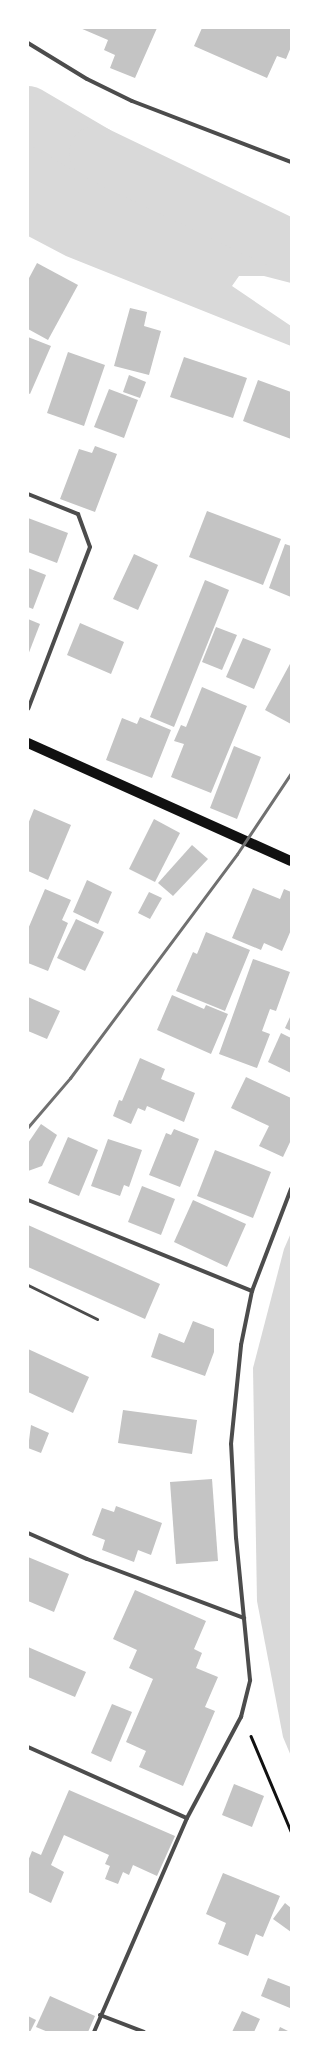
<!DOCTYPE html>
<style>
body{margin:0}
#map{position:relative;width:319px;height:2060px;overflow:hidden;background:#fff;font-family:Jost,sans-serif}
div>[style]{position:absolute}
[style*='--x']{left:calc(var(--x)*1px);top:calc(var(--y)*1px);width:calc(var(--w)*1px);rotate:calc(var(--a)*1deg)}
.water>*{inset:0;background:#d9d9d9}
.river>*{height:54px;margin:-27px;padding:0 27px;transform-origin:27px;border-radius:27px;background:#d9d9d9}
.building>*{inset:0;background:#c4c4c4}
.path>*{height:2.5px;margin:-1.25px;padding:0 1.25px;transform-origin:1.25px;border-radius:1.25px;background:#111}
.service>*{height:3px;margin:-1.5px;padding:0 1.5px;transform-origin:1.5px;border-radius:1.5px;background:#4c4c4c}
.minor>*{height:4px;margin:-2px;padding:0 2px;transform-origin:2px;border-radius:2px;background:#4c4c4c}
.primary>*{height:10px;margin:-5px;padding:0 5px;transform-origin:5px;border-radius:5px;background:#111}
.rail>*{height:3px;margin:-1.5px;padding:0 1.5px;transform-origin:1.5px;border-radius:1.5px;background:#707070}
span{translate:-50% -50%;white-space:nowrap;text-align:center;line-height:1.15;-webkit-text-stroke:4px #fff;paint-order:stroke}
.frame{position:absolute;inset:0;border:29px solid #fff;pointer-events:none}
</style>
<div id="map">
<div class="water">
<div style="clip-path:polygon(28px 141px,75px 171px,291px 230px,291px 283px,264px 276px,239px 276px,232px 286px,291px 326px,291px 346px,66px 256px,28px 236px)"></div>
<div style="clip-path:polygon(291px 1233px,291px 1756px,283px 1737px,257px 1601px,253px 1368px,284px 1249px)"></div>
</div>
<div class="river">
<div style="--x:28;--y:113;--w:79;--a:30.5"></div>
<div style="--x:96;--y:153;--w:216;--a:25.7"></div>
</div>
<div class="building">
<div style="clip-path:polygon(80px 28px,157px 28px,135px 78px,110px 68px,115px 55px,104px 50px,108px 40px)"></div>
<div style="clip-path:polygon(202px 28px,291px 28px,291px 47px,286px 59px,277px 56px,267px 78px,194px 46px)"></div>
<div style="clip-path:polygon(37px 263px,78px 285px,48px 340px,28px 329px,28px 280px)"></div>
<div style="clip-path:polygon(130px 308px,147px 312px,144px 326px,161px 331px,149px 375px,114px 366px)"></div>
<div style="clip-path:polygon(28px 337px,51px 346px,30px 394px,28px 393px)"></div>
<div style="clip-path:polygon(68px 352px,105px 365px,84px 426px,47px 413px)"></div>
<div style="clip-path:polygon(184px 357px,247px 378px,233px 418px,170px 397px)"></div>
<div style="clip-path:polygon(129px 375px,146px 382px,140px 398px,123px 392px)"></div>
<div style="clip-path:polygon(258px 380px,291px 392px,291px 439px,243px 421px)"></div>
<div style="clip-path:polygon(109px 389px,138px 400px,124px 438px,94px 427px)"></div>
<div style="clip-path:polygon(95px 446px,117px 454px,95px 512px,60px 499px,79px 449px,92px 453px)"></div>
<div style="clip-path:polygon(207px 511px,281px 539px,263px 585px,189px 557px)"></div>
<div style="clip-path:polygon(28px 518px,68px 533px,57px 563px,28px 552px)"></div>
<div style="clip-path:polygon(285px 544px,291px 546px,291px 597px,269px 588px)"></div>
<div style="clip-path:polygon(134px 554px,158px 565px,138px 610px,113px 599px)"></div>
<div style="clip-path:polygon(28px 568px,46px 575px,33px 609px,28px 607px)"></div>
<div style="clip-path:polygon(205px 580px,229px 590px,174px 727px,150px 717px)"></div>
<div style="clip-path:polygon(28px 619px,40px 624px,28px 655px)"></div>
<div style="clip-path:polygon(80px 623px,124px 642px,111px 674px,67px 655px)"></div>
<div style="clip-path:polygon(216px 627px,237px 635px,222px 670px,202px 662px)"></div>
<div style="clip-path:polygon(243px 638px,271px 649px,254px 689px,226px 677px)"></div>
<div style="clip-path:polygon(291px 662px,291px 724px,265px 710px)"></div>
<div style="clip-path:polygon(202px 687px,247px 706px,211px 793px,171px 777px,184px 744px,174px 741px,181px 725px,186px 727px)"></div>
<div style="clip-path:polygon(140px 717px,171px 730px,152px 778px,106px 760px,122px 718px,137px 724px)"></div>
<div style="clip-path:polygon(234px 746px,261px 757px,237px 819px,210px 808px)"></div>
<div style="clip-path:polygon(34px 809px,71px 825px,48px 880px,28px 871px,28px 824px)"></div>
<div style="clip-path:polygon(154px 819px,180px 833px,155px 882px,129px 869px)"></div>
<div style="clip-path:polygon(192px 845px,208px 859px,173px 896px,158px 883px)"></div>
<div style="clip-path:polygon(87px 880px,112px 892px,98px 924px,73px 912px)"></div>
<div style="clip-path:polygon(253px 888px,280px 899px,284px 889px,291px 892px,291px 930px,282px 951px,264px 943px,261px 950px,232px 938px)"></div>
<div style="clip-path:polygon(45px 889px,71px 900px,62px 920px,68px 923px,48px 971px,28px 963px,28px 929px)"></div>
<div style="clip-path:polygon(149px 892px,162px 898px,150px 919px,138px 913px)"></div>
<div style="clip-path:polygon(76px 919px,104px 932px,85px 971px,57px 958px)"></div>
<div style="clip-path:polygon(206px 932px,250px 950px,225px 1011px,176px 991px,193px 952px,197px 954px)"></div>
<div style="clip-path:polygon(253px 959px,290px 972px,276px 1011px,270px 1009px,262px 1031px,270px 1034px,257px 1068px,219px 1054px)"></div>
<div style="clip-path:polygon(172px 995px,204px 1009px,206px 1005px,228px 1014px,211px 1054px,157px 1030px)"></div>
<div style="clip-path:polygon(28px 997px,60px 1011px,47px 1039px,28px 1031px)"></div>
<div style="clip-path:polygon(291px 1015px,291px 1031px,285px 1028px)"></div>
<div style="clip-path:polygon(281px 1033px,291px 1038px,291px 1073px,268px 1062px)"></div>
<div style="clip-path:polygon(140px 1058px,165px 1069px,161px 1079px,195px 1093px,184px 1122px,147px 1106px,145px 1111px,138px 1108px,131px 1124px,113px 1116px,119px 1100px,122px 1101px)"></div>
<div style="clip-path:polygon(246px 1077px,291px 1098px,291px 1140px,283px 1157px,259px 1146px,269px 1126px,231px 1108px)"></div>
<div style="clip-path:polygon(41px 1124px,57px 1135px,42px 1166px,28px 1171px,28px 1143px)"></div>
<div style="clip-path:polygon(174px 1129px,199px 1139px,180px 1187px,149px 1175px,166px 1133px,171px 1135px)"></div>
<div style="clip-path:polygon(68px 1137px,98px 1150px,79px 1196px,48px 1183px)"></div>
<div style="clip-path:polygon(108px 1139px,142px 1150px,129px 1187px,124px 1185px,120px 1196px,91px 1186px)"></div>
<div style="clip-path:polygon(215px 1150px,271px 1172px,253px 1218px,197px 1196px)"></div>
<div style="clip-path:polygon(142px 1186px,175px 1199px,161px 1235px,128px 1222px)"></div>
<div style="clip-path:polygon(193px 1200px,246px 1224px,227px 1267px,174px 1242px)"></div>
<div style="clip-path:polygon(28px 1225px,160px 1284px,145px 1319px,28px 1267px)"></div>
<div style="clip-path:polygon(193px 1321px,214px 1329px,214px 1352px,205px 1376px,151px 1357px,159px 1333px,184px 1343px)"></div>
<div style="clip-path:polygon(28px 1349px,89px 1377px,73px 1413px,28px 1392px)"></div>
<div style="clip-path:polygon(123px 1410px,197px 1420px,192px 1454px,118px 1443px)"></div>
<div style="clip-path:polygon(31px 1425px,49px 1433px,41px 1453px,28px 1448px)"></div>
<div style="clip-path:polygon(212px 1479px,218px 1561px,176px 1564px,170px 1482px)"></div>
<div style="clip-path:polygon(116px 1506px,162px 1523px,151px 1555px,138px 1550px,134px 1562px,102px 1550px,105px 1540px,92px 1535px,102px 1508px,114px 1512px)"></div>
<div style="clip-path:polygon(28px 1557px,69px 1574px,54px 1612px,28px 1601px)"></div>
<div style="clip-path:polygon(135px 1590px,206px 1621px,194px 1649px,202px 1653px,196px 1668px,218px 1677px,205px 1707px,215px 1711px,183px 1786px,139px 1767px,146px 1751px,126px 1742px,153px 1679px,129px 1668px,137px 1650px,113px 1639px)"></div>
<div style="clip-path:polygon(28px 1647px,86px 1672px,75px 1697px,28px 1677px)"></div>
<div style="clip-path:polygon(112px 1704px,132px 1712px,111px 1762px,91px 1753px)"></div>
<div style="clip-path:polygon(234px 1784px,264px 1796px,252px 1827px,222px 1815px)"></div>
<div style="clip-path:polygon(69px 1790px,175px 1836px,157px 1876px,133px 1865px,129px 1875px,123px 1872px,118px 1884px,105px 1879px,110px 1866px,105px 1864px,109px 1855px,64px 1835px,51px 1865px,64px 1872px,51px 1903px,28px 1892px,28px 1861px,32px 1851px,41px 1855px)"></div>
<div style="clip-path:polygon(223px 1873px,280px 1896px,263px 1937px,256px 1934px,248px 1956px,218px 1944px,226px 1923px,206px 1914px)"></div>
<div style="clip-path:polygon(285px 1903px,291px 1908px,291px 1932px,273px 1919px)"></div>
<div style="clip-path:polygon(268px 1978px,291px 1987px,290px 2008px,261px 1996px)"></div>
<div style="clip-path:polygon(50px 1996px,95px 2016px,88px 2032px,48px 2032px,36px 2027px)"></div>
<div style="clip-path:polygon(242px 2011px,260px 2019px,254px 2032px,232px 2032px)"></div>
<div style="clip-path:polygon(28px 2016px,36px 2020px,30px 2032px,28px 2032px)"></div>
<div style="clip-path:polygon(280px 2027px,290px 2032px,278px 2032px)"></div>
</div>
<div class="path">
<div style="--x:251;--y:1736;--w:103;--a:67.2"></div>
</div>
<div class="service">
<div style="--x:28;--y:1285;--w:77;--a:26.2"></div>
</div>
<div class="minor">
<div style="--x:28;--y:43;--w:69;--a:31.4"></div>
<div style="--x:87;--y:79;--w:50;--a:26.1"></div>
<div style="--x:132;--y:101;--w:170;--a:21"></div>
<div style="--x:28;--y:494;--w:54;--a:21.8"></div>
<div style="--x:78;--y:514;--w:35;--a:70"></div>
<div style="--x:90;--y:547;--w:173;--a:110.9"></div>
<div style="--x:28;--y:1200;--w:242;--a:22.1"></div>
<div style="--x:28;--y:1533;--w:64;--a:23.8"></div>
<div style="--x:87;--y:1559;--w:168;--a:20.6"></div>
<div style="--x:28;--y:1747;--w:174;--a:24.1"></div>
<div style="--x:100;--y:2015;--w:47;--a:21.1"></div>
<div style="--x:94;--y:2032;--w:233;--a:-66.5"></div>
<div style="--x:187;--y:1818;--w:115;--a:-61.9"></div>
<div style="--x:241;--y:1717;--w:38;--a:-76"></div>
<div style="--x:250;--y:1680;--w:143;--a:-95.6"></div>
<div style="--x:236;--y:1538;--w:94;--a:-93"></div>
<div style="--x:231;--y:1444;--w:100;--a:-84.2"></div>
<div style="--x:241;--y:1345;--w:55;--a:-78.5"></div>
<div style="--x:252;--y:1291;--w:109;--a:-69.1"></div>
</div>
<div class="primary">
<div style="--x:28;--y:743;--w:288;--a:24.2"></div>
</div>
<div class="rail">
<div style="--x:28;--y:1127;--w:65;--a:-49.4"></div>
<div style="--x:70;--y:1078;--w:279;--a:-53.3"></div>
<div style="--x:237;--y:854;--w:97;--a:-56.3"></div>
</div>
<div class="frame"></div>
</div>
